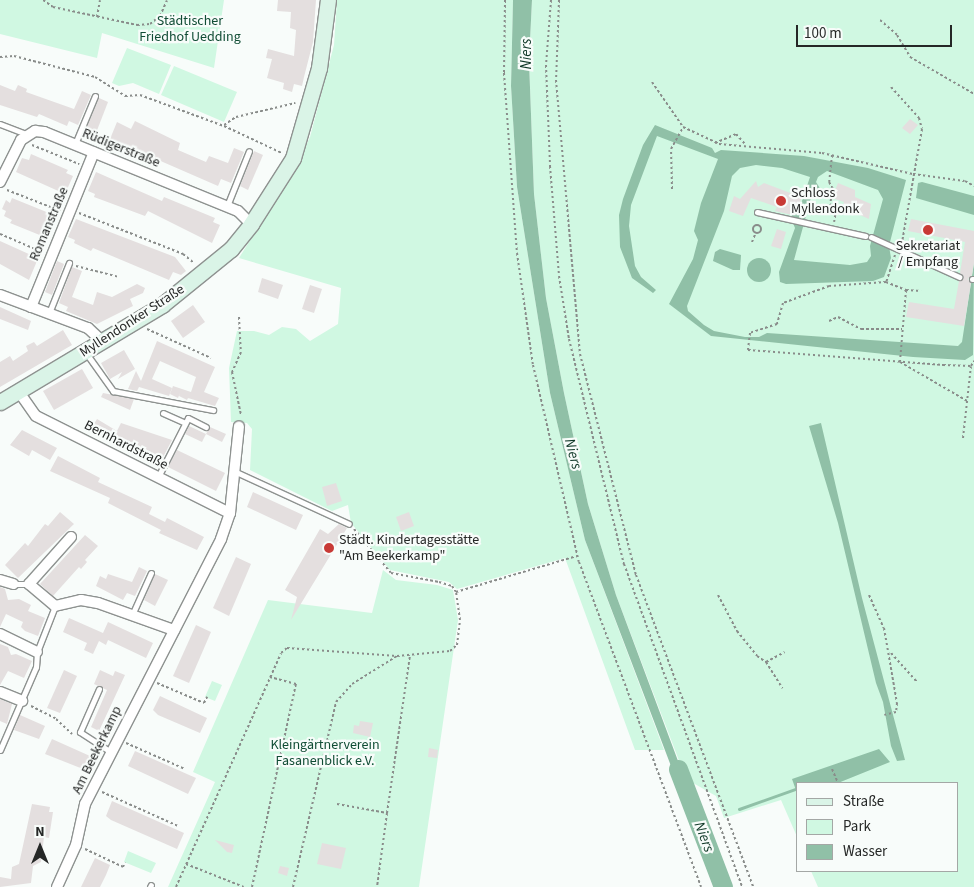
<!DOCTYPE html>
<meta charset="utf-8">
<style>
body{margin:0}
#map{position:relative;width:974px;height:887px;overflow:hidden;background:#f8fcfa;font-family:"Source Sans 3",sans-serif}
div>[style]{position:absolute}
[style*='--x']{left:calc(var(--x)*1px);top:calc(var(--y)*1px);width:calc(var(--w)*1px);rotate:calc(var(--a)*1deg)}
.green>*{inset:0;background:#d0f8e2}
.water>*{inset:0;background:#90c0a7}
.round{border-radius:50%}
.stream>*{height:3px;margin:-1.5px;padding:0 1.5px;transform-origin:1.5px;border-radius:1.5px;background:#90c0a7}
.river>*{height:19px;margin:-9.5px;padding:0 9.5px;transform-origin:9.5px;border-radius:9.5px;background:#90c0a7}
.building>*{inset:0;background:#e4dfdf}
.path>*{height:2px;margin-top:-1px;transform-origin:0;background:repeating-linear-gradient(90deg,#898c8a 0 2.5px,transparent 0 5px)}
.path>.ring{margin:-1px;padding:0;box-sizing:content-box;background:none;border:2px solid #898c8a;border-radius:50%}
.roads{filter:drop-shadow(1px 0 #8e9290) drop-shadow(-1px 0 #8e9290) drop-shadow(0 1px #8e9290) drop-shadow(0 -1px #8e9290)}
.lane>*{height:5px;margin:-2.5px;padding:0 2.5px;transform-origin:2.5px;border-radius:2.5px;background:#fff}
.street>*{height:10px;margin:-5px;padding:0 5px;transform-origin:5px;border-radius:5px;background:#fff}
.secondary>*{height:15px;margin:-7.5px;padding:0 7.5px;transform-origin:7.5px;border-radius:7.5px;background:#daf4e7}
.dots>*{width:14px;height:14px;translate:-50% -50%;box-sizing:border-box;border:2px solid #f8fcfa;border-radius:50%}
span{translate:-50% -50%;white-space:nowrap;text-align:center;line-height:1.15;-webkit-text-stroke:4.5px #f8fcfa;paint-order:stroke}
.park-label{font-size:14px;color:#104c34}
.street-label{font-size:14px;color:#252726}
.poi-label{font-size:14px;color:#252726}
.left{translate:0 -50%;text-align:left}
.water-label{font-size:15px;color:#0e3726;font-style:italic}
.legend{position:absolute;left:796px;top:782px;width:162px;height:90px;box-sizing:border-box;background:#f8fcfa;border:1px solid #a4a7a5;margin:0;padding:6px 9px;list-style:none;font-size:15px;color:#252726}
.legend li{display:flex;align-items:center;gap:10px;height:25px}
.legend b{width:25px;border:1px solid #a4a7a5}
.north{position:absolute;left:15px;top:822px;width:50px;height:50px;-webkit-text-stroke:4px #f8fcfa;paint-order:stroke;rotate:0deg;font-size:14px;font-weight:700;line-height:20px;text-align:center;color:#252726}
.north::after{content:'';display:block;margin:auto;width:18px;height:22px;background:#252726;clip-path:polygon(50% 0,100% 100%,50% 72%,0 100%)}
.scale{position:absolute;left:796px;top:25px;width:156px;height:22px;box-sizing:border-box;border:2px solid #252726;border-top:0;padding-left:6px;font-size:15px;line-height:18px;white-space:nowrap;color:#252726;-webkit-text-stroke:4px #f8fcfa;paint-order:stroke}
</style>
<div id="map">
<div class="green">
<div style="clip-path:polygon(0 0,224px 0,214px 68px,102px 33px,97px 58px,0 34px)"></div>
<div style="clip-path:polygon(337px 0,513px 0,511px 86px,517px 187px,550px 393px,585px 540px,664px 750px,635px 750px,565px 558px,457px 589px,449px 582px,390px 570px,351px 523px,348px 505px,332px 511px,250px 470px,252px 429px,247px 423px,231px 422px,229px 368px,237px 331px,254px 331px,269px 335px,282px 327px,296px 329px,310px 341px,338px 324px,341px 288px,239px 258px,294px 170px,310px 137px,334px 45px)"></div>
<div style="clip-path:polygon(532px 0,974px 0,974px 887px,818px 887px,811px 871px,958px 871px,958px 783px,798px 783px,798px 839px,781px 800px,724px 818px,716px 796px,686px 779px,616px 595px,588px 504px,564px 393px,546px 298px,534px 194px,529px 61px)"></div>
<div style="clip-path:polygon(127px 48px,171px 65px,159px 94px,133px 83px,119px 86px,112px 83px)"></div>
<div style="clip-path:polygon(174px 66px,237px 92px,224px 122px,161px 95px)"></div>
<div style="clip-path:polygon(383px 570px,396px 580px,437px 585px,453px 590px,458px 620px,419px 887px,168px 887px,215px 782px,193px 772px,268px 600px,372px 613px)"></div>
<div style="clip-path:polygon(212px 681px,222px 685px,215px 701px,205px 697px)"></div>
<div style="clip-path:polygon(128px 851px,156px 863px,151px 873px,124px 862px)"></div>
</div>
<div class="water">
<div style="clip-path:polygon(513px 0,532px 0,529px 61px,534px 194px,546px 298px,564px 393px,588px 504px,616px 595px,690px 793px,682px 795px,585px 540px,550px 393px,517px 187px,511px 86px)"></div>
<div style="clip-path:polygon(evenodd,655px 125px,712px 148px,715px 153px,721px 150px,804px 156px,868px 168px,906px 180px,889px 246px,891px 258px,884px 277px,873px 281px,786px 284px,780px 282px,779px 272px,795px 228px,791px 218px,797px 203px,801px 204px,810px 177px,782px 168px,756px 165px,740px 168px,732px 176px,724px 211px,687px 306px,688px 311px,704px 325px,714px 331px,745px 337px,759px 337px,767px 333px,958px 346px,962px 342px,974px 263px,973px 355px,965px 360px,913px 357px,711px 336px,669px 304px,693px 259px,698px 240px,694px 231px,701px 203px,718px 159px,657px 136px,631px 205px,629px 226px,635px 266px,641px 277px,656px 290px,653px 293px,632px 278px,620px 247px,619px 215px,623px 199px,643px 145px,655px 125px,827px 171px,878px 190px,883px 199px,870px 246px,871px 256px,867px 262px,850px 265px,794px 260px,812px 194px,821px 190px,816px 182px,818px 177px,827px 171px)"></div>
<div style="clip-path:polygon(922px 182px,974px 196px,974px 215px,916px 198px,918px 183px)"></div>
<div style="clip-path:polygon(720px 249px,741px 255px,740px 270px,733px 270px,713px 261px,715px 252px)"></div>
<div class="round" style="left:747px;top:258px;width:24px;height:24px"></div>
<div style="clip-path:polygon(821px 423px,862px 598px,905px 760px,897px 761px,891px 746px,883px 702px,876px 683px,838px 523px,809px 426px)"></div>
<div style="clip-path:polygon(879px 749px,890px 762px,838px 783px,798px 783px,798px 796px,792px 779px)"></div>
</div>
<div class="stream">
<div style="--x:739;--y:809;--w:63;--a:-19.6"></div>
</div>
<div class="river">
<div style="--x:678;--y:769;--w:126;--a:69.1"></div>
</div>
<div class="building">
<div style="clip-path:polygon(278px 0,316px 0,313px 42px,304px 77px,302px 86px,294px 84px,292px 92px,283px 89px,284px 83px,267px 78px,272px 59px,266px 58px,268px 49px,294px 56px,296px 30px,290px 28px,291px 12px,277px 11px)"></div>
<div style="clip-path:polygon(0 85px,15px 91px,18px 85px,27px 89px,26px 92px,74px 109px,82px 91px,91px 95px,78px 125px,69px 121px,67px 126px,39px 114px,37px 117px,0 105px)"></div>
<div style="clip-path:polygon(99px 98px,108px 102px,96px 133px,86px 129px)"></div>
<div style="clip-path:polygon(910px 119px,918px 125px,910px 134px,902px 128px)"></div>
<div style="clip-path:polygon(135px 121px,180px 143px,178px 150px,206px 162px,209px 156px,228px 163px,234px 148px,244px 152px,231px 183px,221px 179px,218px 186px,110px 139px,117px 122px,131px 129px)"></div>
<div style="clip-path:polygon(254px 151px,263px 155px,248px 190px,240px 186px)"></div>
<div style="clip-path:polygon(31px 154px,68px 170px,66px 173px,73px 176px,65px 194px,16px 172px,22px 158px,29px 160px)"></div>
<div style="clip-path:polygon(96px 172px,162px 201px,164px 197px,215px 218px,213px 222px,220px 225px,212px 243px,148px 211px,145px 216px,94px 197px,95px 194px,88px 191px)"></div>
<div style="clip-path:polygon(756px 181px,758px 187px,764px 183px,793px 194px,795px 189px,805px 193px,792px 215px,775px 211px,777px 207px,751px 198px,743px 216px,729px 211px,734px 196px,740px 199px)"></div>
<div style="clip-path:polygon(838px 183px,855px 190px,855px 197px,871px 204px,869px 219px,842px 207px,844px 202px,832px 198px)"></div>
<div style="clip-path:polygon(12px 198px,49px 213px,48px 217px,54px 220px,47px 238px,10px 223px,12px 220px,4px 216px,6px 211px,2px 209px,6px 200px,10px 203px)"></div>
<div style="clip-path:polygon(76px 219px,175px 257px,186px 271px,181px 275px,173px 272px,169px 280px,93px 248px,91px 251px,74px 243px,75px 240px,68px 237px)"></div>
<div style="clip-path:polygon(911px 219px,974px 231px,974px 263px,972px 275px,968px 279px,971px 283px,964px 326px,906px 317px,909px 302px,954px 309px,959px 281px,963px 277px,960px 273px,965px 242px,908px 231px)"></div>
<div style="clip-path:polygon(777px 229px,786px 232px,781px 249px,771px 246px)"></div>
<div style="clip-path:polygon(0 241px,31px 255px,30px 258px,37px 261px,29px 280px,0 264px)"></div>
<div style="clip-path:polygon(57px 261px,64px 264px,52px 295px,45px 292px)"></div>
<div style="clip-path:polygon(72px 267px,82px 271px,72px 297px,93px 305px,97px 292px,112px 297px,137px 284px,145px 288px,143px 293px,130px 299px,133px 306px,97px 324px,66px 311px,68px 307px,59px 303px)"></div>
<div style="clip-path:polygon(262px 278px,283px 285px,278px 299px,258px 292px)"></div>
<div style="clip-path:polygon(310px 285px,322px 289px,314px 313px,302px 309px)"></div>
<div style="clip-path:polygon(193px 305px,205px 322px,183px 338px,171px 321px)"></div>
<div style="clip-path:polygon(0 307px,31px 321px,28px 330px,0 319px)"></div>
<div style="clip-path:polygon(63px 330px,72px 345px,0 387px,0 362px,10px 356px,13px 361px,28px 351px,26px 346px,34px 342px,37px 346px)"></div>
<div style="clip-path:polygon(157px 341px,215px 367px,204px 392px,219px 398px,215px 406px,188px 398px,190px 394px,187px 400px,179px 396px,180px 393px,178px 398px,170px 394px,173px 386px,191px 392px,196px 377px,160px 361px,152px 379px,172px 388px,169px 396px,139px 387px,137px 391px,128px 389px,136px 371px,141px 381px)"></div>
<div style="clip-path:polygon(124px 350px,135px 369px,118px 379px,122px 372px,110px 379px,101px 363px)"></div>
<div style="clip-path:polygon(82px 369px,93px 388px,54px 410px,43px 391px)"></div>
<div style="clip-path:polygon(103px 393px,134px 399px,130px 410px,101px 397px)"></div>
<div style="clip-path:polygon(97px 419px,117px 431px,121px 423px,172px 440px,161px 461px,91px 429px)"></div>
<div style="clip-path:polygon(189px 426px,206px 434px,202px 442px,185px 434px)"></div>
<div style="clip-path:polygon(210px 427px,226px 434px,222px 442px,206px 434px)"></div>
<div style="clip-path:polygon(22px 430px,57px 448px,50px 460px,32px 450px,29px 456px,10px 445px)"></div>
<div style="clip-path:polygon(177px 450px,225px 473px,216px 491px,168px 467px)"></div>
<div style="clip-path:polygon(58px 456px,100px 478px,98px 482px,152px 507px,149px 514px,165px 522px,167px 518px,204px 537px,197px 550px,159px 533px,161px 530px,108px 503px,110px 498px,50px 471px)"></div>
<div style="clip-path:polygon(336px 483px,342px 501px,327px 506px,322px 487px)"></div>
<div style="clip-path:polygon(253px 492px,303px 515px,296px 530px,247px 507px)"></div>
<div style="clip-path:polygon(60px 512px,74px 524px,18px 578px,5px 565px,25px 543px,28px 546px,45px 524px,48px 526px)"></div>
<div style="clip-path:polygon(409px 512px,414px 526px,401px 531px,396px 517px)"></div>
<div style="clip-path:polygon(339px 524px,347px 528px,291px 620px,297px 597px,285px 590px,320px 529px,328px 534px)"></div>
<div style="clip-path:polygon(85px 535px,98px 546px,85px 560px,87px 562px,81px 569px,79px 567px,53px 596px,40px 584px)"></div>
<div style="clip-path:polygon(236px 557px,251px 564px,229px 616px,213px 608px)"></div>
<div style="clip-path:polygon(139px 567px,147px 571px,135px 596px,127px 593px,123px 600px,96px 586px,100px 576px,106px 579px,108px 574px,132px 582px)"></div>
<div style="clip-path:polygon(155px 574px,168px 580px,155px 606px,144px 600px)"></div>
<div style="clip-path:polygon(0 587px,5px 589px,8px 600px,19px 599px,31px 605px,28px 611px,45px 618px,38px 636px,25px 631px,21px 627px,23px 622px,6px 614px,0 627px)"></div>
<div style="clip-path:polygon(69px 618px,103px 633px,108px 622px,153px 643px,146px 658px,108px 640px,106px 645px,99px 641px,93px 654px,84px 650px,87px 643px,63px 632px)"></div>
<div style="clip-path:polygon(196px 625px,211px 632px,189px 683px,173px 676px)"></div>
<div style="clip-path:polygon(0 644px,8px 647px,11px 655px,16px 654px,32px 661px,24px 678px,8px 671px,0 685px)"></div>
<div style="clip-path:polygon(64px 670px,77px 676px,60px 713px,47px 708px)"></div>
<div style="clip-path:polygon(100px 670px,113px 676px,115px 671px,125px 675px,99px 731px,91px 727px,107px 690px,94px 684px)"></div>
<div style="clip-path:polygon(160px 696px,207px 718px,200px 733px,158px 715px,153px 710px)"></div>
<div style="clip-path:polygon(0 699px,12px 704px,7px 724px,0 721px)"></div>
<div style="clip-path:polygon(20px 715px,45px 726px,39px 739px,14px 730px)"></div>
<div style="clip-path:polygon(360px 721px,373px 723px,370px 737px,353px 733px,354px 725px,359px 726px)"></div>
<div style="clip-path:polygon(52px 739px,90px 756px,83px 769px,45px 754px)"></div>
<div style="clip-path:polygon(429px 748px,438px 750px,437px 758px,428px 757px)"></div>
<div style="clip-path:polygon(135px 751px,196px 778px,188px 794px,128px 766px)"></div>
<div style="clip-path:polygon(112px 801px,184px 833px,177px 849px,111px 820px,106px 816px)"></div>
<div style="clip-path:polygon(32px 804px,50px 807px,49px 812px,53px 812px,49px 838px,44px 837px,41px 862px,33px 866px,31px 883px,0 887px,0 877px,11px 879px,12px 867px,19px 864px)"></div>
<div style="clip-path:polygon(215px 840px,234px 845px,232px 853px,227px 852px)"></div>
<div style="clip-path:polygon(322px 843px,346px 848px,341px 869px,317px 864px)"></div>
<div style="clip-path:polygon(95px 858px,110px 865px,106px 875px,100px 887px,81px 887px)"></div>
<div style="clip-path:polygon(280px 866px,289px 868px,287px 876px,278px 873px)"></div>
</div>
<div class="path">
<div style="--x:43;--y:0;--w:12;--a:35"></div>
<div style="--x:53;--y:7;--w:86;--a:12.1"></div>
<div style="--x:137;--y:25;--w:13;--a:-4"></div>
<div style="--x:150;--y:24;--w:13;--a:-39"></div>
<div style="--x:160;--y:16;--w:17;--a:-66"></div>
<div style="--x:505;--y:0;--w:73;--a:90.8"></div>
<div style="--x:504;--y:73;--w:180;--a:85.9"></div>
<div style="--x:517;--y:253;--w:113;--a:81.9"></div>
<div style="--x:533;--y:365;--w:202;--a:76.9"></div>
<div style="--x:579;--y:562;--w:347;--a:69.4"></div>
<div style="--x:551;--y:0;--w:65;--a:94.4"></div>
<div style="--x:546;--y:65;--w:101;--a:87.7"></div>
<div style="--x:550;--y:166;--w:110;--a:85.3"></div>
<div style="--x:559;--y:276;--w:64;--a:81"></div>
<div style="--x:569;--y:339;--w:232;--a:76.3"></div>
<div style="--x:624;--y:564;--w:344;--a:69.9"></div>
<div style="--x:559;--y:0;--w:80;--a:92.1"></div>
<div style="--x:556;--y:80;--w:275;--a:85"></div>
<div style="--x:580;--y:354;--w:228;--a:75.8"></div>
<div style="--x:636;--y:575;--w:333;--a:69.4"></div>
<div style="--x:97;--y:17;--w:17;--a:-80"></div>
<div style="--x:880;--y:20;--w:23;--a:41"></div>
<div style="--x:897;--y:35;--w:26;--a:59"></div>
<div style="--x:910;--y:57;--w:74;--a:30"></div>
<div style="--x:0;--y:57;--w:14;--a:-4"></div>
<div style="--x:14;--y:56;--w:84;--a:14.5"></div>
<div style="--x:95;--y:77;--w:36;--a:32"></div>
<div style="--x:125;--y:96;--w:15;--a:-4"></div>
<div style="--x:140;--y:95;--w:90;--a:20.3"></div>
<div style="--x:224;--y:126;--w:64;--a:25"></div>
<div style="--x:652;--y:82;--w:55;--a:55.4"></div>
<div style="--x:891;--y:87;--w:42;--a:47.9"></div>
<div style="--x:919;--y:118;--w:11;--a:75"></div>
<div style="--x:922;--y:129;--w:115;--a:100"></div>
<div style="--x:224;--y:125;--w:14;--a:-34"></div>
<div style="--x:236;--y:117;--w:61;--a:-13.3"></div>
<div style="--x:715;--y:143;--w:23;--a:-23"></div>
<div style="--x:736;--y:134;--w:15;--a:48"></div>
<div style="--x:32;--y:145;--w:51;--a:22"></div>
<div style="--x:832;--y:155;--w:27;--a:96"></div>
<div style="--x:829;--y:182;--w:8;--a:60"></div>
<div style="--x:833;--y:189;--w:15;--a:101"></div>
<div style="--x:830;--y:204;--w:8;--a:45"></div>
<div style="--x:836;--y:210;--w:12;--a:99"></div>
<div style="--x:672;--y:189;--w:40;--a:-91.4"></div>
<div style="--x:671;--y:149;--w:25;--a:-61"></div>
<div style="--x:683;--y:127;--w:40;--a:25"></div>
<div style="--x:719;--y:144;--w:103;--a:5"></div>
<div style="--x:822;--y:153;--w:93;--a:13"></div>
<div style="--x:913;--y:174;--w:52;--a:7.7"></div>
<div style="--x:965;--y:181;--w:10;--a:29"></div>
<div style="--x:7;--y:190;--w:58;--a:21.3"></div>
<div style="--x:79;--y:213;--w:112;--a:21.5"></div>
<div style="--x:183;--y:254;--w:13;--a:39"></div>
<div class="ring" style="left:753px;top:225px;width:6px;height:6px"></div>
<div style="--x:0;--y:234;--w:46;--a:23.2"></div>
<div style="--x:752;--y:242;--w:11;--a:-68"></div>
<div style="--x:895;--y:255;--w:28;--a:108"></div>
<div style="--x:886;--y:282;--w:57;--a:176"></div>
<div style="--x:829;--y:286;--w:49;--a:159.7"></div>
<div style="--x:783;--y:303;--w:22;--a:106"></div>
<div style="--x:777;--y:324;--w:28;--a:162"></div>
<div style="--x:750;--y:333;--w:17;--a:97"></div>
<div style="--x:748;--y:350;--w:196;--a:4.4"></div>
<div style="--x:943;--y:365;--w:28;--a:2"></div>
<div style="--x:971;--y:366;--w:6;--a:-59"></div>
<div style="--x:76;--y:266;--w:44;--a:14.3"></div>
<div style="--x:886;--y:282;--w:22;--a:22"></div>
<div style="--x:906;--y:290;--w:15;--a:4"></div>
<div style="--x:906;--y:290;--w:72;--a:94.8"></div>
<div style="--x:900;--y:362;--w:78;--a:30.2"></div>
<div style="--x:239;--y:317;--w:35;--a:87"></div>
<div style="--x:241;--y:352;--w:22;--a:114"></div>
<div style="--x:232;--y:372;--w:44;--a:78.2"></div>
<div style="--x:829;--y:321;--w:10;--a:-24"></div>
<div style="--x:838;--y:317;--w:26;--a:28"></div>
<div style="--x:861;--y:329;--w:41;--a:0"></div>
<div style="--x:147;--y:329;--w:70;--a:24.4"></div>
<div style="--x:963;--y:438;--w:72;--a:-83.7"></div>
<div style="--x:354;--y:529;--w:57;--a:49.9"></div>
<div style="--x:391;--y:573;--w:49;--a:10.6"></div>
<div style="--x:439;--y:582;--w:14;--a:17"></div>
<div style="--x:452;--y:586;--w:7;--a:56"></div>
<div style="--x:718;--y:595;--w:41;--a:62.2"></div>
<div style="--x:737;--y:631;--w:32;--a:51"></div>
<div style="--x:757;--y:656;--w:11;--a:34"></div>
<div style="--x:766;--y:662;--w:21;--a:-28"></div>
<div style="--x:869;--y:595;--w:36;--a:66"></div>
<div style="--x:884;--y:628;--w:76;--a:80.2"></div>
<div style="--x:897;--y:703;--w:9;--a:96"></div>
<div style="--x:896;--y:712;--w:12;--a:166"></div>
<div style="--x:891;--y:653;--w:39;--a:48"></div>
<div style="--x:766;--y:662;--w:31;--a:58"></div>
<div style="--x:157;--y:683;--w:51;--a:23.1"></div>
<div style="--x:204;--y:703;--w:7;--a:-63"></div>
<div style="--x:31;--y:706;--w:28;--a:27"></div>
<div style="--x:56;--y:719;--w:22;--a:43"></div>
<div style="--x:126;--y:743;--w:64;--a:23.8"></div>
<div style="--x:832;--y:769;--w:13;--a:67"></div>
<div style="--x:102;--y:792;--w:83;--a:24.1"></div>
<div style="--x:337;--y:804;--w:51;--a:10.2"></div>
<div style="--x:387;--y:813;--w:75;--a:97.7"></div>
<div style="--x:387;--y:813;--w:159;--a:-81.7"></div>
<div style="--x:85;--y:849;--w:42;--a:25.3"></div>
<div style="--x:123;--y:867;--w:5;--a:-68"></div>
<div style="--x:186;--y:864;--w:62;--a:21.6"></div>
<div style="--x:176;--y:887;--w:256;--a:-65.8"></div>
<div style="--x:281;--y:653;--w:8;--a:-40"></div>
<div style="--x:287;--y:648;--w:110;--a:4.2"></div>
<div style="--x:397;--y:656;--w:53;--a:-5.4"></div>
<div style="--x:450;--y:651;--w:9;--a:-41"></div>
<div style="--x:457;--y:645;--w:25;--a:-83"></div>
<div style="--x:460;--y:620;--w:28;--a:-98"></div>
<div style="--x:456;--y:592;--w:126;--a:-16.6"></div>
<div style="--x:252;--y:887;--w:208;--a:-77.8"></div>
<div style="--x:296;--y:684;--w:27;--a:-165"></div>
<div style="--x:293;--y:887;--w:190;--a:-76.9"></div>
<div style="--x:336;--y:702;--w:24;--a:-48"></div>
<div style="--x:352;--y:684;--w:53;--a:-31.9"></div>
</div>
<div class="roads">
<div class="lane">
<div style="--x:0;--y:124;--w:28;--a:21"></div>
<div style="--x:75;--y:144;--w:52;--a:-67.4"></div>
<div style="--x:227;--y:206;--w:59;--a:-68.2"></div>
<div style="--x:757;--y:212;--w:111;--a:12.5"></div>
<div style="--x:871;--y:237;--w:97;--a:24.4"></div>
<div style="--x:972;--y:279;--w:2;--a:0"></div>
<div style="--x:49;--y:313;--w:54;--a:-68.2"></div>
<div style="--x:86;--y:353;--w:47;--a:54.6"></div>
<div style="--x:113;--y:391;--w:102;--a:10.8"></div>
<div style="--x:163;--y:413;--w:24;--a:24"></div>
<div style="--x:236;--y:472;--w:124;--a:24.7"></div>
<div style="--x:158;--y:477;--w:66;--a:-63"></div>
<div style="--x:188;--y:418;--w:20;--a:27"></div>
<div style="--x:13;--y:584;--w:16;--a:0"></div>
<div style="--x:132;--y:615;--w:46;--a:-65.7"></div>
<div style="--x:99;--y:689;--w:47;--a:113.8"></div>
<div style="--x:80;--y:732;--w:37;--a:33"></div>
<div style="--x:0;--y:750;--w:90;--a:-66.6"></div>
<div style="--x:36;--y:667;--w:15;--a:-86"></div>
<div style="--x:37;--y:652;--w:49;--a:-68.6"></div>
<div style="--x:150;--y:887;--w:2;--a:-63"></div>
</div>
<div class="street">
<div style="--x:0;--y:182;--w:47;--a:-63.4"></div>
<div style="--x:21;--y:140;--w:17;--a:-33"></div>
<div style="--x:35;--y:131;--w:9;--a:6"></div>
<div style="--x:44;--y:132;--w:209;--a:22.2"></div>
<div style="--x:238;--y:211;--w:18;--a:45"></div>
<div style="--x:0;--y:295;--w:94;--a:20.6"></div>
<div style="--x:88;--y:328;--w:21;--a:43"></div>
<div style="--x:31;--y:307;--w:167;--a:-67.9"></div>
<div style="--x:19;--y:392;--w:29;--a:55"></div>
<div style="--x:36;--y:416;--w:217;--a:26.6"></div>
<div style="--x:71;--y:537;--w:63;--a:131.8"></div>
<div style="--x:29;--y:584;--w:34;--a:40"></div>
<div style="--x:55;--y:606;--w:27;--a:-13"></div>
<div style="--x:81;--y:600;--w:17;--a:10"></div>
<div style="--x:98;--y:603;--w:81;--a:19.6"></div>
<div style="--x:0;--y:580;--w:14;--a:17"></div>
<div style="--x:0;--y:634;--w:41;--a:25.9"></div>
<div style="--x:0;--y:692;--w:24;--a:22"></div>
<div style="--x:57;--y:887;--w:46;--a:-65.7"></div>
<div style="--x:76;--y:845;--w:42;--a:-77.6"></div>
<div style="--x:85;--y:804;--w:298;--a:-62.8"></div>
<div style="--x:221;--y:539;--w:28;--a:-71"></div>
<div style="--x:230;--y:513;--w:87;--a:-84.1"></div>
</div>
<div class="secondary">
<div style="--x:0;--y:402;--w:189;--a:-30.9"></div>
<div style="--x:162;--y:305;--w:89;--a:-39.1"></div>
<div style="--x:231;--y:249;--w:32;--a:-51"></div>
<div style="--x:251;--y:224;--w:78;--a:-57.5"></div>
<div style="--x:293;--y:158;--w:94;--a:-73.9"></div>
<div style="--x:319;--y:68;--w:69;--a:-82.5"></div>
</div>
</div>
<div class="dots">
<div style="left:781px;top:201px;background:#c83a36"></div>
<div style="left:928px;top:230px;background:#c83a36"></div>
<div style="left:329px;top:548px;background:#c83a36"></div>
</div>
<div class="park-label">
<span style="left:190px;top:29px">Städtischer<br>Friedhof Uedding</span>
<span style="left:325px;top:753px">Kleingärtnerverein<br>Fasanenblick e.V.</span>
</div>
<div class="street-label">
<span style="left:121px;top:148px;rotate:22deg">Rüdigerstraße</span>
<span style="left:49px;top:224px;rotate:-67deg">Romanstraße</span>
<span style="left:132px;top:321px;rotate:-33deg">Myllendonker Straße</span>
<span style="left:126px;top:445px;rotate:27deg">Bernhardstraße</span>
<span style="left:97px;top:750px;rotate:-64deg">Am Beekerkamp</span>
</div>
<div class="poi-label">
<span class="left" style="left:791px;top:201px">Schloss<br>Myllendonk</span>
<span style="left:928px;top:254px">Sekretariat<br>/ Empfang</span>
<span class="left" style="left:339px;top:548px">Städt. Kindertagesstätte<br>"Am Beekerkamp"</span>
</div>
<div class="water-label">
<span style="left:527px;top:54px;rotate:-90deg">Niers</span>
<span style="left:573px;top:454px;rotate:75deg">Niers</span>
<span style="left:704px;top:837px;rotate:69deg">Niers</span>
</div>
<ul class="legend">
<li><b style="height:6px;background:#daf4e7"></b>Straße</li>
<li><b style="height:14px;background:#d0f8e2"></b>Park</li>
<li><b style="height:14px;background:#90c0a7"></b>Wasser</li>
</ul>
<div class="north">N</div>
<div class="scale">100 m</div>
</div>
